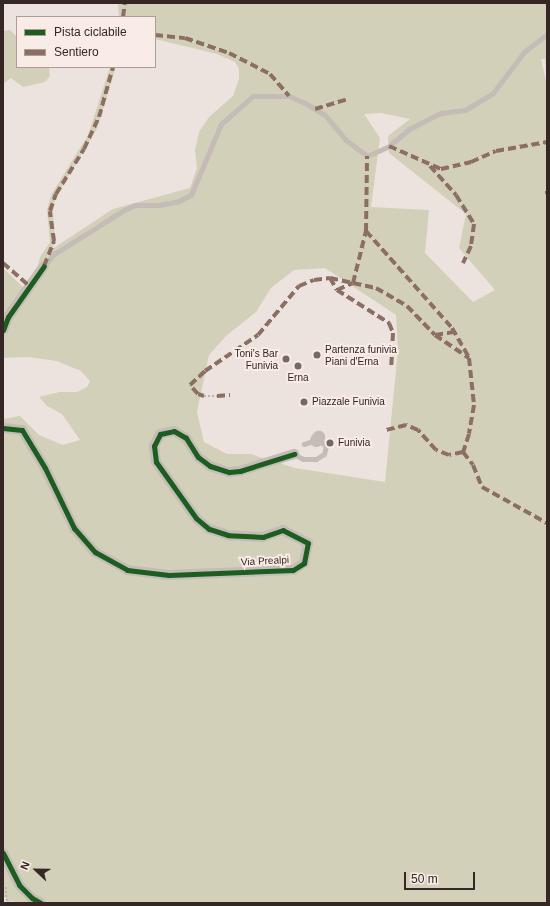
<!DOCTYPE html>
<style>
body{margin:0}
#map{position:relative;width:550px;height:906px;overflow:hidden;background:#ece3df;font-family:Helvetica,sans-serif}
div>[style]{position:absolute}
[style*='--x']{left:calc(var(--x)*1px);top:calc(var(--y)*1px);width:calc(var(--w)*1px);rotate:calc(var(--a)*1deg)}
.green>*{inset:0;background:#d2d0b8}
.path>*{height:1.5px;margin-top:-0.75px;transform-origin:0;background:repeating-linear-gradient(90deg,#beb3b0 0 2px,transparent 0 4px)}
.service>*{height:5px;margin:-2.5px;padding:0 2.5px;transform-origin:2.5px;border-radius:2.5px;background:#c5bbb7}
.minor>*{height:10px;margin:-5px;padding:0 5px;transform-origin:5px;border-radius:5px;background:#c5bbb7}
.tertiary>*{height:13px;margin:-6.5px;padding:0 6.5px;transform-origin:6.5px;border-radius:6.5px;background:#c5bbb7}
.quiet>*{height:4px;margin-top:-2px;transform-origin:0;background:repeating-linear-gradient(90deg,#8d6e63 0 8px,transparent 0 12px)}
.cycleway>*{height:5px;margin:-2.5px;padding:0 2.5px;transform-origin:2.5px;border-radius:2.5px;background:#1b5e20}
.dots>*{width:11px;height:11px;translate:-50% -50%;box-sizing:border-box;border:2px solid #f9ebe5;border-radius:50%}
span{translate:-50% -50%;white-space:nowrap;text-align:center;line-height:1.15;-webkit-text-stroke:4px #f9ebe5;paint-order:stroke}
.poi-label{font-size:10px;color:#352726}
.left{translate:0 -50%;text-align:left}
.right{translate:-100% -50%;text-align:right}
.street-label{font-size:10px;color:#352726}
.frame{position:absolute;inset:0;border:4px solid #352726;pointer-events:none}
.legend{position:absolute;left:16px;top:16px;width:140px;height:52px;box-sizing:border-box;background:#f9ebe5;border:1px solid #ab9d99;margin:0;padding:5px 7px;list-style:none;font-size:12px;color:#352726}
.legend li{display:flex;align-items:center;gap:8px;height:20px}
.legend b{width:20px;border:1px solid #ab9d99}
.north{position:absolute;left:16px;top:850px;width:40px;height:40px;-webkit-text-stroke:3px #f9ebe5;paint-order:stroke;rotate:292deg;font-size:11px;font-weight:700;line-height:16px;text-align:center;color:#352726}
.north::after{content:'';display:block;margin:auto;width:14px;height:18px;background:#352726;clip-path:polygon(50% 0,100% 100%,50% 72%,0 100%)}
.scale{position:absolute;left:404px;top:872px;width:71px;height:18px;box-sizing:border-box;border:2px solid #352726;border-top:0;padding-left:5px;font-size:12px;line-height:14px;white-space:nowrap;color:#352726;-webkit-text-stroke:3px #f9ebe5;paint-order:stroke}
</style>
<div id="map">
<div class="green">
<div style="clip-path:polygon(evenodd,118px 3px,547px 3px,547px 76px,545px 59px,541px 59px,547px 85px,547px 903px,17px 903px,12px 901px,6px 903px,7px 899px,3px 896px,3px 419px,20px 416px,39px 435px,63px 445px,80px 440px,62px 414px,47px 406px,39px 397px,59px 392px,77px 392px,87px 387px,90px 381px,81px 371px,57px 361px,28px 357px,3px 358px,3px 268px,23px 287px,38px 266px,40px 257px,50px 242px,47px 210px,51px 195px,88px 135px,110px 67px,116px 67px,97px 129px,56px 197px,53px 210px,55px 243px,52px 249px,113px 209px,190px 188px,197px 168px,195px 150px,199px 132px,209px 117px,233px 96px,239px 79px,239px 69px,235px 62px,217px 54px,155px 39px,155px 17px,119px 17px,118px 3px,381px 113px,410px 119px,388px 136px,389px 153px,466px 214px,459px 248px,495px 290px,473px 302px,425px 253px,429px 210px,371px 207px,380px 138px,364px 114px,381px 113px,118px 3px,325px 268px,396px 315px,398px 350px,385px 482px,295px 468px,250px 454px,227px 454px,204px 442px,197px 412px,209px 355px,226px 336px,256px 312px,271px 288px,294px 270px,325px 268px)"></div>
<div style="clip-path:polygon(10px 30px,17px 37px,17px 67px,49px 67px,50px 76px,45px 82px,23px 87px,11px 78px,3px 84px,3px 31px)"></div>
</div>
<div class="path">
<div style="--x:204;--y:396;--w:13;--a:0"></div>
<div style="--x:6;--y:887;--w:16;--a:86"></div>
</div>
<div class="service">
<div style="--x:44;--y:266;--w:16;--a:-50"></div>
<div style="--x:54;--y:254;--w:83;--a:-32.2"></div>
<div style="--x:124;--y:210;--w:12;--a:-24"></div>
<div style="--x:135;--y:205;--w:24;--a:0"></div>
<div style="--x:159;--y:205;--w:20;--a:-11"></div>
<div style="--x:179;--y:201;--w:13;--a:-27"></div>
<div style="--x:191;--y:195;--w:77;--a:-67.1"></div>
<div style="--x:221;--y:124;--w:43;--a:-41.2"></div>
<div style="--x:253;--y:96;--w:36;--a:0"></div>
<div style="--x:289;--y:96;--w:17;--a:24"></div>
<div style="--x:305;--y:103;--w:23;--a:31"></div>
<div style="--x:325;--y:115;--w:33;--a:50"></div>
<div style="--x:346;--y:140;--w:26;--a:37"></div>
<div style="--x:367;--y:156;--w:24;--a:-24"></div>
<div style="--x:389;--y:146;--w:26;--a:-40"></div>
<div style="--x:409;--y:129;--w:36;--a:-27"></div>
<div style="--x:441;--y:113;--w:24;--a:-7"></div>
<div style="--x:465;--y:110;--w:33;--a:-31"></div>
<div style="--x:493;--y:93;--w:51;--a:-52.9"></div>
<div style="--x:524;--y:52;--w:29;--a:-38"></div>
<div style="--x:294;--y:454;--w:10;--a:29"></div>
<div style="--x:303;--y:459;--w:13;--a:0"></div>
<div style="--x:316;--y:459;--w:9;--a:-32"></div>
<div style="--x:324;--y:454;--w:8;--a:-76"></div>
<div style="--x:326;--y:446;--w:6;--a:-141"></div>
<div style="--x:321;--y:442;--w:5;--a:-158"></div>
<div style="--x:316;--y:440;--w:13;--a:162"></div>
</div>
<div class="minor">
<div style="--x:3;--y:330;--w:14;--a:-69"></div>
<div style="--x:8;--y:317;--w:62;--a:-54.8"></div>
<div style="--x:3;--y:428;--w:19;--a:6"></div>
<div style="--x:22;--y:430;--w:44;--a:58.8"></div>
<div style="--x:45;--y:468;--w:67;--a:64.2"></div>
<div style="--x:74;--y:528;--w:32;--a:49"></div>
<div style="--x:95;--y:552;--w:37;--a:29"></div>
<div style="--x:127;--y:570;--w:42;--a:6.8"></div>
<div style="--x:169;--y:575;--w:124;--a:-2.3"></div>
<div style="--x:293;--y:570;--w:13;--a:-32"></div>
<div style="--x:304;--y:563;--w:20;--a:-79"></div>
<div style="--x:308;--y:543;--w:28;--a:-153"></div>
<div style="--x:283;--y:530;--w:21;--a:161"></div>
<div style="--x:263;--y:537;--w:35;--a:-177"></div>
<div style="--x:228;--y:535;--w:20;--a:-162"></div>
<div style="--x:209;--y:529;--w:17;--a:-140"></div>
<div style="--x:196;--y:518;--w:69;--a:-125.5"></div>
<div style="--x:156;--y:462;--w:16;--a:-97"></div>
<div style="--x:154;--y:446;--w:13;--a:-63"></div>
<div style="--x:160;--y:434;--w:14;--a:-12"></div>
<div style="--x:174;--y:431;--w:14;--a:30"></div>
<div style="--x:186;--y:438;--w:22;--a:58"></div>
<div style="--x:198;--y:457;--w:15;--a:37"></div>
<div style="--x:210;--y:466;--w:20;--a:18"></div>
<div style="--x:229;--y:472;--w:11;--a:-5"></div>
<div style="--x:240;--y:471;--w:57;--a:-17.5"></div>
<div style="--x:3;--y:853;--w:36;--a:63"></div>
<div style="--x:19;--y:885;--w:18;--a:45"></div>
<div style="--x:32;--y:898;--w:10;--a:29"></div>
</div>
<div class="tertiary">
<div style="--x:316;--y:440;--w:4;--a:-56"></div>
</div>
<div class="quiet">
<div style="--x:123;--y:17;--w:14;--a:-82"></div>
<div style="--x:155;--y:35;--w:30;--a:6"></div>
<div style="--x:185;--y:38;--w:46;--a:18.8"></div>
<div style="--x:229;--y:53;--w:46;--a:27.1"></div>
<div style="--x:270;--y:74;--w:29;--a:49"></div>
<div style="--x:315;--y:109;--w:34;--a:-17"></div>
<div style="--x:389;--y:146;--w:57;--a:23.9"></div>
<div style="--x:441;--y:169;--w:31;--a:-13"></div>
<div style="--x:471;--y:162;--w:27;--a:-24"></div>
<div style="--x:496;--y:151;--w:52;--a:-10"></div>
<div style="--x:430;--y:166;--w:39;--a:48"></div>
<div style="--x:456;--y:195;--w:34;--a:58"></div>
<div style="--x:474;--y:224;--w:22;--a:98"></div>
<div style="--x:471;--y:246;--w:19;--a:115"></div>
<div style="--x:547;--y:191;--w:3;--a:90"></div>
<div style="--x:366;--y:231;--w:130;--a:48.4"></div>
<div style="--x:452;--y:328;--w:34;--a:60"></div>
<div style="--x:469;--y:358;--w:47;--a:83.9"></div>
<div style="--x:474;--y:405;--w:29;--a:100"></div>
<div style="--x:469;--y:434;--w:19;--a:108"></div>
<div style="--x:463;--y:452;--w:14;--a:168"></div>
<div style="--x:449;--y:455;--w:14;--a:-159"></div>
<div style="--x:436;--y:450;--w:27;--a:-132"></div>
<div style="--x:418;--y:430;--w:13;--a:-157"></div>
<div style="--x:406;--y:425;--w:21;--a:166"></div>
<div style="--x:3;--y:263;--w:35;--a:41"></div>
<div style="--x:44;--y:266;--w:27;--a:-68"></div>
<div style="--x:54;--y:241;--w:30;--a:-98"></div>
<div style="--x:50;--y:211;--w:18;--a:-71"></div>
<div style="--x:56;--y:194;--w:53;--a:-58.1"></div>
<div style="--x:84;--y:149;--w:35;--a:-65"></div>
<div style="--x:99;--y:117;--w:52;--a:-74.4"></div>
<div style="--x:330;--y:278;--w:14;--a:60"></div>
<div style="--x:337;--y:290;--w:62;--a:32.4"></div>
<div style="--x:389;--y:323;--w:11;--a:68"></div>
<div style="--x:393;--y:333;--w:36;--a:93"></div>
<div style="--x:337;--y:290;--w:17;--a:-24"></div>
<div style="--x:353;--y:283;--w:54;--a:-76"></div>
<div style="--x:366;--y:231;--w:75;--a:-89.2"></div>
<div style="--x:435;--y:335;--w:20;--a:-9"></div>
<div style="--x:204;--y:396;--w:6;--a:-162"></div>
<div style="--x:198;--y:394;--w:12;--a:-132"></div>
<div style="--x:190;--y:385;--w:21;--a:-43"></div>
<div style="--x:205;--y:371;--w:64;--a:-34.2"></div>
<div style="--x:258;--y:335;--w:64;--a:-50.1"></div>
<div style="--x:299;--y:286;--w:16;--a:-22"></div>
<div style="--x:314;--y:280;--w:16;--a:-7"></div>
<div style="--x:330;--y:278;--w:47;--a:12.3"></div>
<div style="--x:376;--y:288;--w:36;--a:30"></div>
<div style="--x:407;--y:306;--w:40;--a:46"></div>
<div style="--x:435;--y:335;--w:41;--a:34.1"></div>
<div style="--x:217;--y:396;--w:13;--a:-4"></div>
<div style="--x:463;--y:452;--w:16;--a:52"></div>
<div style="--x:473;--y:465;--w:24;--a:68"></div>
<div style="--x:482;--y:487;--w:74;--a:29"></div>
</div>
<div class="cycleway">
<div style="--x:3;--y:330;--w:14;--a:-69"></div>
<div style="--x:8;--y:317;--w:62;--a:-54.8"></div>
<div style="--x:3;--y:428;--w:19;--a:6"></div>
<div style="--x:22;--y:430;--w:44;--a:58.8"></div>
<div style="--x:45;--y:468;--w:67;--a:64.2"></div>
<div style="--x:74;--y:528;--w:32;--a:49"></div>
<div style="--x:95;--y:552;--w:37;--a:29"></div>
<div style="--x:127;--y:570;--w:42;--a:6.8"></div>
<div style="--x:169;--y:575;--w:124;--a:-2.3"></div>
<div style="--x:293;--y:570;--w:13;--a:-32"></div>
<div style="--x:304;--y:563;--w:20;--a:-79"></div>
<div style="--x:308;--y:543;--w:28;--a:-153"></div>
<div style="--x:283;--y:530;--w:21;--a:161"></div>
<div style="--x:263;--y:537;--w:35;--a:-177"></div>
<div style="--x:228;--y:535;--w:20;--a:-162"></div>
<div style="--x:209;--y:529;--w:17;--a:-140"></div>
<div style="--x:196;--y:518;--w:69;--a:-125.5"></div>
<div style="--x:156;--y:462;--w:16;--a:-97"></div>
<div style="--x:154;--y:446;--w:13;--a:-63"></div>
<div style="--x:160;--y:434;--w:14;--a:-12"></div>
<div style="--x:174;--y:431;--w:14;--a:30"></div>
<div style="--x:186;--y:438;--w:22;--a:58"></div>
<div style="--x:198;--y:457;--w:15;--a:37"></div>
<div style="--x:210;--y:466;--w:20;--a:18"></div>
<div style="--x:229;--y:472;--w:11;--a:-5"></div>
<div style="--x:240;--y:471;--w:57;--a:-17.5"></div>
<div style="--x:3;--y:853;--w:36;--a:63"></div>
<div style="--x:19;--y:885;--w:18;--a:45"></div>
<div style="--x:32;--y:898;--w:10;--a:29"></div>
</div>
<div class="dots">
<div style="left:317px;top:355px;background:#756967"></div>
<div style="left:286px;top:359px;background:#756967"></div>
<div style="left:298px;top:366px;background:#756967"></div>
<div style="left:304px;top:402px;background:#756967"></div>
<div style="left:330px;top:443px;background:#756967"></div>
</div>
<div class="poi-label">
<span class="left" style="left:325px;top:355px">Partenza funivia<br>Piani d'Erna</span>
<span class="right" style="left:278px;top:359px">Toni's Bar<br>Funivia</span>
<span style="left:298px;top:378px">Erna</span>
<span class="left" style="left:312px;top:402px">Piazzale Funivia</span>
<span class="left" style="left:338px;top:443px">Funivia</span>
</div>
<div class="street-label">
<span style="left:265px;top:561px;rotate:-3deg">Via Prealpi</span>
</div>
<div class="frame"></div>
<ul class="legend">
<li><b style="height:5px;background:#1b5e20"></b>Pista ciclabile</li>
<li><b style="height:5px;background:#8d6e63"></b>Sentiero</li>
</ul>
<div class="north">N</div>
<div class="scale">50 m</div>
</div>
